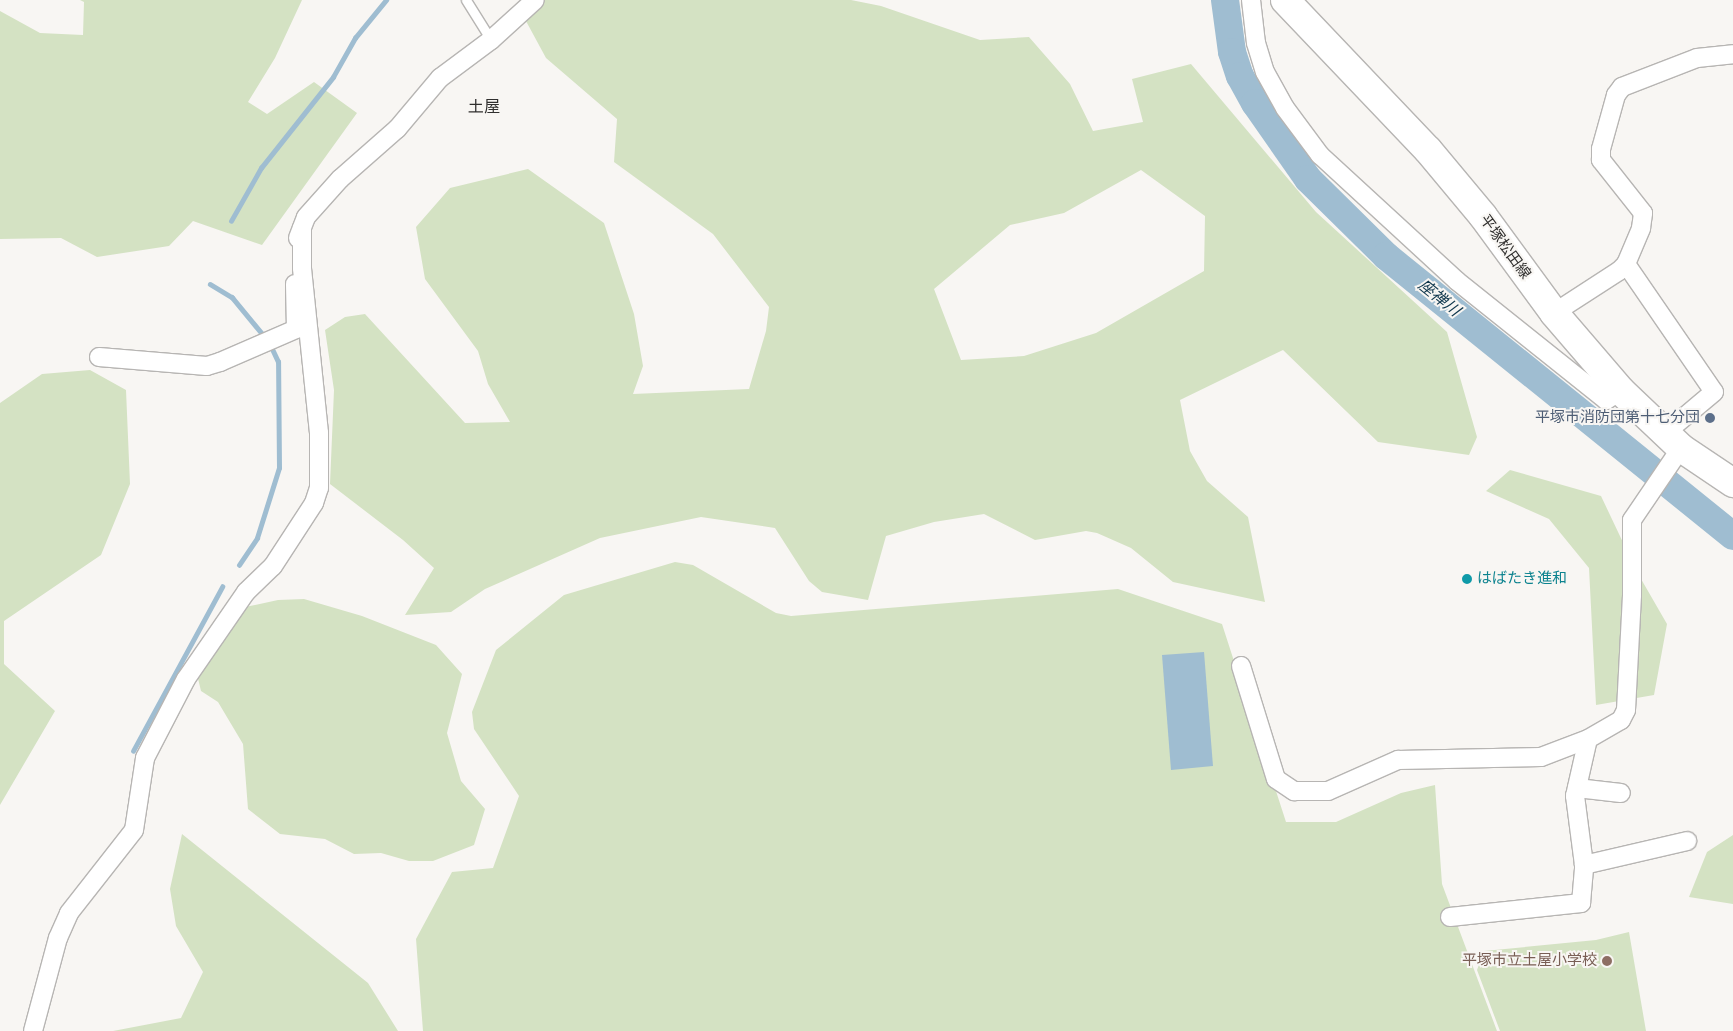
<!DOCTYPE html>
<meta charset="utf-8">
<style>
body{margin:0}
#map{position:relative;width:1733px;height:1031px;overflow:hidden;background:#f8f6f3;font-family:"Roboto Serif","Noto Sans JP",serif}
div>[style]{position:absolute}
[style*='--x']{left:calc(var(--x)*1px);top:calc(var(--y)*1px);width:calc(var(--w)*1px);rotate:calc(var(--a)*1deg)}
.green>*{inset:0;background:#d4e2c3}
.water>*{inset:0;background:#9fbdd1}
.stream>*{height:4.5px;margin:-2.25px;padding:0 2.25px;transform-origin:2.25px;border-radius:2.25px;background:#9fbdd1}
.river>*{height:28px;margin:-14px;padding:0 14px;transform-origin:14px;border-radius:14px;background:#9fbdd1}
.roads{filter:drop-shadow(1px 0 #b7b5b3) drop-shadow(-1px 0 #b7b5b3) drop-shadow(0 1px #b7b5b3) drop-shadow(0 -1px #b7b5b3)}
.service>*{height:9px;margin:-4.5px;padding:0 4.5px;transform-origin:4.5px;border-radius:4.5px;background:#fff}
.minor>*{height:18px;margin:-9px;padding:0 9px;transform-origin:9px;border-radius:9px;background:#fff}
.primary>*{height:28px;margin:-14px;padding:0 14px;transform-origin:14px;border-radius:14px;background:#fff}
.dots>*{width:14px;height:14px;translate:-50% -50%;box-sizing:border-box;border:2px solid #f8f6f3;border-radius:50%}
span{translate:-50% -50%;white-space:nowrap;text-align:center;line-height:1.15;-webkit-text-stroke:4px #f8f6f3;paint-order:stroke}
.street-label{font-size:15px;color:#302f2e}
.service-label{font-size:15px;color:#4e5e75}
.right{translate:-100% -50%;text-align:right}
.culture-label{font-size:15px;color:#0d838f}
.left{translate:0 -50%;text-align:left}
.education-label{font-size:15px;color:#785e54}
.neighbourhood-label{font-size:16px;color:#302f2e}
.water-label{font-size:16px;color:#0e364c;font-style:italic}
</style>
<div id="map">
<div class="green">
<div style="clip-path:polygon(80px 0,302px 0,275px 58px,248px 102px,267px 114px,314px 82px,357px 113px,262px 245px,193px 221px,169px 246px,97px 257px,61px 238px,0 239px,0 11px,40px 33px,83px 35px,84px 2px)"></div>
<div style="clip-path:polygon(evenodd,542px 0,851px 0,881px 6px,980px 40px,1029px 37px,1070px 84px,1093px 131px,1143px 122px,1132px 79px,1191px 64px,1316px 212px,1447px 332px,1477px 437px,1469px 455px,1378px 442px,1283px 350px,1180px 400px,1190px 451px,1207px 481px,1248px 517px,1265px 602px,1173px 582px,1131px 548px,1097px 533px,1086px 531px,1035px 540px,984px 514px,934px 522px,886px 536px,868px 600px,822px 592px,809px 581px,775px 528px,701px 517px,600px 538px,485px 589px,451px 612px,405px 615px,434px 568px,403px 540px,330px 484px,334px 390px,325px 330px,345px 317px,365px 314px,465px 423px,510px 422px,488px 384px,478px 351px,425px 279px,416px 227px,450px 188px,528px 169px,604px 223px,634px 314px,643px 366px,633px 394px,749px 389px,766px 331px,769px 307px,713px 234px,614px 162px,617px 119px,546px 58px,520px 10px,542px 0,1141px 170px,1205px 216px,1204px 271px,1096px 333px,1024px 356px,961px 360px,934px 289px,1010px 225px,1064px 213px,1141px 170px)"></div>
<div style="clip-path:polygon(90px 370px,126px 390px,130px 484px,101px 555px,4px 621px,4px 664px,55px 711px,0 805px,0 403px,42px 374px)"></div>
<div style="clip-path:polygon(1510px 470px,1601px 496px,1637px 572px,1667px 624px,1654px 695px,1596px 705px,1589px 568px,1549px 519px,1486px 491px)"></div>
<div style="clip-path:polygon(675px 562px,693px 565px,776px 613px,791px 616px,1118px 589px,1222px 624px,1286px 822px,1336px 822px,1401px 793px,1435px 785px,1442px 884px,1497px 1031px,423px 1031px,416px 939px,452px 872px,493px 868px,519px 796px,474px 729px,472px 712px,496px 650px,564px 595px)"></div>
<div style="clip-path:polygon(304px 599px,362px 616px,436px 645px,462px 674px,447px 733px,461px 781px,485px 809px,474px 845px,433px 861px,409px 861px,381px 853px,354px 854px,325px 839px,280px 834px,248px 809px,243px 744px,218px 702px,201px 691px,195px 666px,236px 609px,278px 600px)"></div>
<div style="clip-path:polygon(182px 834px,368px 983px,398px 1031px,113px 1031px,181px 1018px,203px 972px,176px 926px,170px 889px)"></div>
<div style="clip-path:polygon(1733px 835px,1733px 904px,1689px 897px,1707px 852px)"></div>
<div style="clip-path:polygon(1629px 932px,1646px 1031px,1500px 1031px,1477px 970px,1484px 951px,1596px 940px)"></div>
</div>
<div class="water">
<div style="clip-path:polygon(1204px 652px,1213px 766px,1171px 770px,1162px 655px)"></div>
</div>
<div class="stream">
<div style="--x:231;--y:221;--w:61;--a:-60.5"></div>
<div style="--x:261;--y:168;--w:116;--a:-51.6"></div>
<div style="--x:333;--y:77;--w:45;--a:-60.6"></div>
<div style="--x:355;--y:38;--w:49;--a:-50.8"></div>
<div style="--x:210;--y:284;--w:26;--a:31"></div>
<div style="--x:232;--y:297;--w:52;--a:50.5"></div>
<div style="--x:239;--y:565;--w:32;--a:-56"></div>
<div style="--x:257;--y:538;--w:73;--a:-72.6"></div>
<div style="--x:279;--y:468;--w:106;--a:-90.5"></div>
<div style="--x:278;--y:362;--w:19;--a:-115"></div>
<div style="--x:133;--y:751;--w:187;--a:-61.5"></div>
</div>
<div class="river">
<div style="--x:1225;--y:0;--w:52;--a:82.3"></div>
<div style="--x:1232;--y:52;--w:25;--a:72"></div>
<div style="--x:1240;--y:76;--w:31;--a:61"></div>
<div style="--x:1255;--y:103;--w:93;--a:55.1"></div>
<div style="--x:1308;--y:179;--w:110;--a:44.6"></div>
<div style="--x:1386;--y:256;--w:446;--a:38.9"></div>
</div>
<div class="roads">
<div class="service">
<div style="--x:466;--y:0;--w:47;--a:58"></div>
</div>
<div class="minor">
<div style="--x:1251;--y:0;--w:43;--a:83.4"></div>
<div style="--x:1256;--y:43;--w:30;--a:73"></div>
<div style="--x:1265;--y:72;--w:41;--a:60.9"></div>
<div style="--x:1285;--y:108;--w:59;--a:53.3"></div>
<div style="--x:1320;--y:155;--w:186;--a:42.6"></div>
<div style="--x:1457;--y:281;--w:191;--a:38.6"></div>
<div style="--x:1606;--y:400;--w:17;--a:-31"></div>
<div style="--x:298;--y:238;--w:22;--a:-69"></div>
<div style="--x:306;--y:217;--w:51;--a:-48.2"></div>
<div style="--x:340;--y:179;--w:76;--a:-41.3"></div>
<div style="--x:397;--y:129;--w:67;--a:-49.9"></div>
<div style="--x:440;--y:78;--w:64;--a:-36.7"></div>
<div style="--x:491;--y:40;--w:59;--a:-42.3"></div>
<div style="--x:1626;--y:264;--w:155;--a:55.5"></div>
<div style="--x:1714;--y:392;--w:65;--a:140"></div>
<div style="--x:1554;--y:313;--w:77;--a:-32.9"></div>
<div style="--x:1619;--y:271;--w:10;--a:-45"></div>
<div style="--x:1626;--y:264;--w:39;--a:-67"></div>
<div style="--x:1641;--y:228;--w:15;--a:-82"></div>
<div style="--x:1643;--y:213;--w:68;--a:-128.4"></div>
<div style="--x:1601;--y:160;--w:11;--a:-90"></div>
<div style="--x:1601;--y:149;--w:56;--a:-74.5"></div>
<div style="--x:1616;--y:95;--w:10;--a:-53"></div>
<div style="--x:1622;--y:87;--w:80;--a:-21.1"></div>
<div style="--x:1697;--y:58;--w:36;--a:-6"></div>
<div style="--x:99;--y:357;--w:108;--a:4.8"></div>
<div style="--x:207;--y:366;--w:14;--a:-17"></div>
<div style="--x:220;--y:362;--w:83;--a:-23.5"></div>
<div style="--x:296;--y:329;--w:45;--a:-91.3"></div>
<div style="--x:1241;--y:666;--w:118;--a:72.8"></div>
<div style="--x:1276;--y:779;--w:22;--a:34"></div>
<div style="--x:1294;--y:791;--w:34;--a:0"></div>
<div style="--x:1328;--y:791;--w:77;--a:-23.9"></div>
<div style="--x:1398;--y:760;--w:143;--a:-1.2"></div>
<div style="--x:1541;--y:757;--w:50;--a:-21"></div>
<div style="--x:1588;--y:739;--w:38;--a:-30"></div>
<div style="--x:1621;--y:720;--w:11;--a:-63"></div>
<div style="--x:1626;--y:710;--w:115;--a:-87"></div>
<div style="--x:1632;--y:595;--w:75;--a:-90"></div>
<div style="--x:1632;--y:520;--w:87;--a:-55.8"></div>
<div style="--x:1577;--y:788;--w:44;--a:6.5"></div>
<div style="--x:1584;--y:865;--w:106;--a:-13.1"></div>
<div style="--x:1450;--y:917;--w:132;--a:-6.1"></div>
<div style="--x:1581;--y:903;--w:38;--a:-85"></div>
<div style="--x:1584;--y:865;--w:70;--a:-97.4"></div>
<div style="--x:1575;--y:796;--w:58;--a:-77.2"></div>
<div style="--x:33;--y:1031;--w:96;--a:-75"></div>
<div style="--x:58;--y:938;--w:27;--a:-66"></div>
<div style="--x:69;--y:913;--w:105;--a:-51.9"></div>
<div style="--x:134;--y:830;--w:73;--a:-81.3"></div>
<div style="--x:145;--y:758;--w:89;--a:-62.6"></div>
<div style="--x:186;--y:679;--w:106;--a:-55.4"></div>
<div style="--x:246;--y:592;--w:37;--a:-44"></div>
<div style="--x:273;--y:566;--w:75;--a:-56.9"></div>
<div style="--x:314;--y:503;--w:16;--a:-72"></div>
<div style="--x:319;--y:488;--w:55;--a:-90"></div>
<div style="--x:319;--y:433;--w:166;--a:-95.9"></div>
<div style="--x:302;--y:268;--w:40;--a:-90"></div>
</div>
<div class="primary">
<div style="--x:1285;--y:0;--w:207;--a:46.4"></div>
<div style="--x:1428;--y:150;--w:86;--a:50.2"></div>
<div style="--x:1483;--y:216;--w:120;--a:53.8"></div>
<div style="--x:1554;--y:313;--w:103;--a:49.3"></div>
<div style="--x:1621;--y:391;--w:83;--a:43.5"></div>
<div style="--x:1681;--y:448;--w:63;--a:33.9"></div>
</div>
</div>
<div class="dots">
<div style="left:1710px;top:418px;background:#5c6f8a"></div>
<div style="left:1467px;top:579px;background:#0f9aa8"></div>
<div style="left:1607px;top:961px;background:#8d6e63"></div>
</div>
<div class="street-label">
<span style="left:1505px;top:247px;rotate:54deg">平塚松田線</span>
</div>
<div class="service-label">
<span class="right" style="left:1700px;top:418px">平塚市消防団第十七分団</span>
</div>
<div class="culture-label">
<span class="left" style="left:1477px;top:579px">はばたき進和</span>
</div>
<div class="education-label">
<span class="right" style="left:1597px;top:961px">平塚市立土屋小学校</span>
</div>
<div class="neighbourhood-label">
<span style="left:484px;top:107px">土屋</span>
</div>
<div class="water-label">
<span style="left:1439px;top:298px;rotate:39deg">座禅川</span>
</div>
</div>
